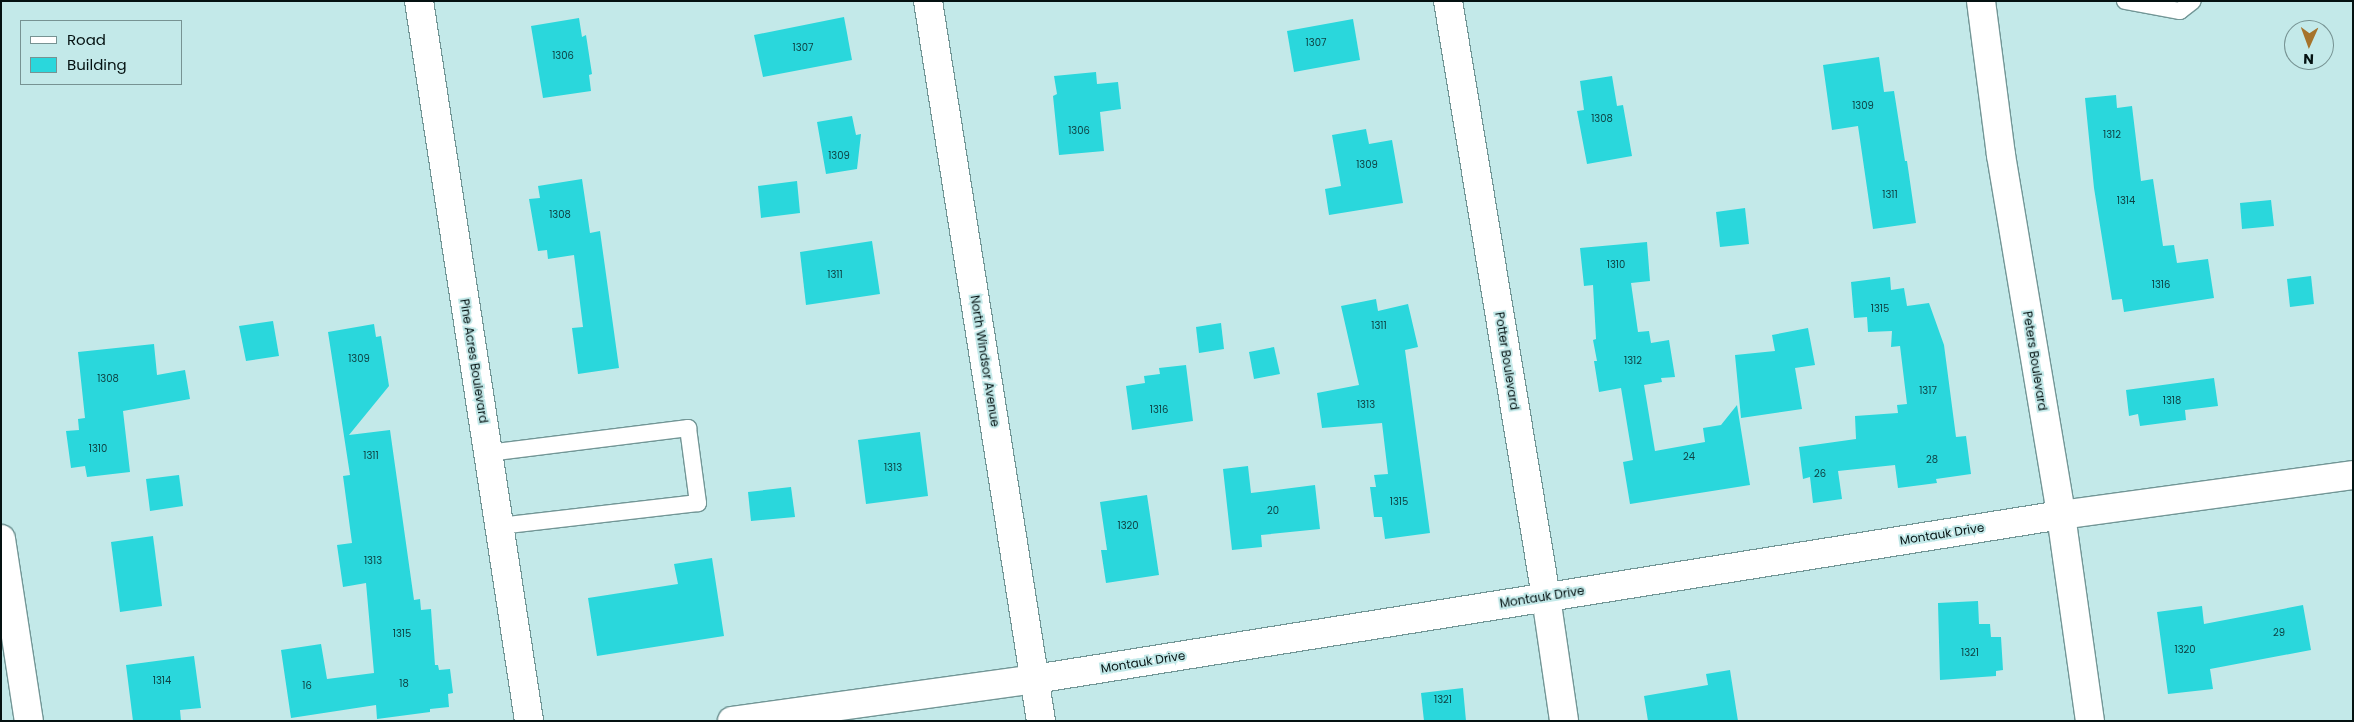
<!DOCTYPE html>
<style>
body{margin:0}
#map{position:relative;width:2354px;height:722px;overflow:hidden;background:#c3e9e9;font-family:Poppins,sans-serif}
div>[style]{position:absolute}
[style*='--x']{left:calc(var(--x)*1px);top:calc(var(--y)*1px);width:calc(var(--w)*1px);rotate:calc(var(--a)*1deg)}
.building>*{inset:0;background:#2ad7dc}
.roads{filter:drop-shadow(1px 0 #729696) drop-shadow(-1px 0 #729696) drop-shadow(0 1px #729696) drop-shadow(0 -1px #729696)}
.lane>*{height:16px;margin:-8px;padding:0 8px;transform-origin:8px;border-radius:8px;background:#fff}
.street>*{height:28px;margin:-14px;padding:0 14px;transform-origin:14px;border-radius:14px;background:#fff}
span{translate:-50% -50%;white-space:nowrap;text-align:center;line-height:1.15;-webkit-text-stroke:4px #c3e9e9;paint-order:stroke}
.number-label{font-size:10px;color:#0e4244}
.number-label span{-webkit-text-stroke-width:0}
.street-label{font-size:12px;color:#041111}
.frame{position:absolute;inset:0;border:2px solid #041111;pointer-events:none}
.legend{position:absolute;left:20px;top:20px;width:162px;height:65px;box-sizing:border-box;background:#c3e9e9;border:1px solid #779393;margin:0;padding:6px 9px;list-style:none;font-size:15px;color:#041111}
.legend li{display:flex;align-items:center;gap:10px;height:25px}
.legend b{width:25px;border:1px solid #779393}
.north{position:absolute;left:2284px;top:20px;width:50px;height:50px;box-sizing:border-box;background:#c3e9e9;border:1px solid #779393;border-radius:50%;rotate:182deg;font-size:14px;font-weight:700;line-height:20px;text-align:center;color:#041111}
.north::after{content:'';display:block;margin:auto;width:18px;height:22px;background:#a6732b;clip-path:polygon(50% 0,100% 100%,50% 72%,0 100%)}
</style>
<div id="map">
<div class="building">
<div style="clip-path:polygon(844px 17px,852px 60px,763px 77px,754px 35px)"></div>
<div style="clip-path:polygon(579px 18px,582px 37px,586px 35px,592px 74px,589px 75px,591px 91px,543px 98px,531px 26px)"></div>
<div style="clip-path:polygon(1353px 19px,1360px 60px,1294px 72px,1287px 31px)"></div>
<div style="clip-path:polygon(1879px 57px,1884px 92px,1894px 91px,1905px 161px,1907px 161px,1916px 223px,1873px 229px,1858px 126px,1832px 130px,1823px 65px)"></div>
<div style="clip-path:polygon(1096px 72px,1097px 84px,1118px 82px,1121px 109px,1100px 112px,1104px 151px,1059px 155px,1053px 96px,1057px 94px,1054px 76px)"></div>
<div style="clip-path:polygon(1612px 76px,1617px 106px,1623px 105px,1632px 156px,1587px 164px,1577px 111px,1584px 110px,1580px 81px)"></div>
<div style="clip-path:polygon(2116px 95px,2117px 108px,2132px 106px,2141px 181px,2153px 179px,2163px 246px,2174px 245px,2177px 263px,2208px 259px,2214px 298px,2124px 312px,2122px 299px,2112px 300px,2094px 188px,2085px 98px)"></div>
<div style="clip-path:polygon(852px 116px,856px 135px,861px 134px,857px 169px,826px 174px,817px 122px)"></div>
<div style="clip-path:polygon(1366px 129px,1369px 144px,1392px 140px,1403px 203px,1329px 215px,1325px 189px,1341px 186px,1332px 135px)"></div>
<div style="clip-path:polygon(582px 179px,590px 233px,600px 231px,619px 368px,578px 374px,572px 328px,583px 327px,574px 255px,548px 259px,547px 250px,538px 251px,529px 199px,540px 198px,538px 186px)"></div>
<div style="clip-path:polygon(797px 181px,800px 213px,761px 218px,758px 186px)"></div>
<div style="clip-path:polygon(2271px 200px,2274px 226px,2242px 229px,2240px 203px)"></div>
<div style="clip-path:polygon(1745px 208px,1749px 244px,1720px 247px,1716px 212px)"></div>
<div style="clip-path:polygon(872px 241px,880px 294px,806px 305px,800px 252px)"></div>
<div style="clip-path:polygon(1647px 242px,1650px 281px,1631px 283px,1638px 332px,1649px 331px,1651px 343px,1669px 340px,1675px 377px,1661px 378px,1662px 382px,1644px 385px,1655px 451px,1705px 442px,1703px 428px,1721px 425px,1737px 405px,1750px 485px,1630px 504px,1623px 462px,1633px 460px,1621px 388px,1599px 392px,1594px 361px,1597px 361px,1593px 340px,1596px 339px,1593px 285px,1584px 286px,1580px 248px)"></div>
<div style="clip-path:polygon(2311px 276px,2314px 304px,2290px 307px,2287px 279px)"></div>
<div style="clip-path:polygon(1890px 277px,1891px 290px,1904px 288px,1907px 306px,1929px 303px,1944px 345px,1956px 437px,1966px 436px,1971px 474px,1936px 479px,1937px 483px,1898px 488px,1895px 465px,1838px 471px,1842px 499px,1813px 503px,1810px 477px,1803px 479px,1799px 447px,1856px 439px,1855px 416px,1898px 413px,1897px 405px,1907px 404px,1900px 346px,1891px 347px,1892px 331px,1868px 332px,1867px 317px,1854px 318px,1851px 282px)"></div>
<div style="clip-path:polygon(1376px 299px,1378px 311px,1408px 304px,1418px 347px,1405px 350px,1430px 533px,1385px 539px,1382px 517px,1374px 517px,1370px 487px,1376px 487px,1374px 475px,1388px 474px,1382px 423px,1322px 428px,1317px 393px,1359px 385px,1341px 306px)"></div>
<div style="clip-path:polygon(273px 321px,279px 356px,246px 361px,239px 326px)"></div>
<div style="clip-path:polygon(1221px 323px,1224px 349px,1199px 353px,1196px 327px)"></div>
<div style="clip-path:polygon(374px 324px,376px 337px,381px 336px,389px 386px,349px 435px,390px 430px,414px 600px,420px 599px,421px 610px,431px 609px,435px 665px,438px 665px,439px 670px,450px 669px,453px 693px,448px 694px,449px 707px,430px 709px,430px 712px,377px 719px,376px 705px,291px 718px,281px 650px,321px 644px,327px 679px,374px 673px,366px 583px,343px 587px,337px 545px,352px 543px,343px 476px,350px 475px,328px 332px)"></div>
<div style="clip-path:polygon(1808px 328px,1815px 365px,1795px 368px,1802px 409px,1741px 418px,1735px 355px,1775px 351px,1772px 335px)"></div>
<div style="clip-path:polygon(154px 344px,157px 375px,185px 370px,190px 399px,123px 411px,130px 472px,87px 477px,85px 466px,71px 468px,66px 431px,79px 430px,78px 419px,85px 418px,78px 352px)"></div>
<div style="clip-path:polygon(1274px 347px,1280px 374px,1254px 379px,1249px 352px)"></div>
<div style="clip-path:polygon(1186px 365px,1193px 421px,1132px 430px,1126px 386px,1145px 383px,1144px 376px,1160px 374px,1159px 368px)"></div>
<div style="clip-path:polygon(2214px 378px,2218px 406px,2185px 410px,2186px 420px,2140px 426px,2138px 414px,2129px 416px,2126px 390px)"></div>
<div style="clip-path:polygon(920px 432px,928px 496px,866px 504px,858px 440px)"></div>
<div style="clip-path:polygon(1248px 466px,1251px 493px,1315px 485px,1320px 529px,1261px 535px,1262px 547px,1232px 550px,1223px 469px)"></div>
<div style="clip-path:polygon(179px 475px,183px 506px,150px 511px,146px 479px)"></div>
<div style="clip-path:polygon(791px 487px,795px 517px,751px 521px,748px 492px)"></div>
<div style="clip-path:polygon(1147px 495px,1159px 575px,1106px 583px,1101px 550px,1107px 550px,1100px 502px)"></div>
<div style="clip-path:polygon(153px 536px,162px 606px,120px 612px,111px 542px)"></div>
<div style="clip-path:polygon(712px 558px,724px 636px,597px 656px,588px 598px,678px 584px,674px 564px)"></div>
<div style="clip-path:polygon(1978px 601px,1979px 624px,1990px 624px,1991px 637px,2001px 637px,2003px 670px,1996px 671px,1996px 676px,1940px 680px,1938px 603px)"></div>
<div style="clip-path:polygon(2303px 605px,2311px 650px,2210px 669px,2213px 689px,2168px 694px,2157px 612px,2202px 606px,2204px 624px)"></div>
<div style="clip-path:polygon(194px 656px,201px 708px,180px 710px,181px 721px,133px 721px,126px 665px)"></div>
<div style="clip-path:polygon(1730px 670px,1738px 721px,1648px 721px,1644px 696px,1708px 685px,1706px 674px)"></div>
<div style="clip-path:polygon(1463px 688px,1466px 721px,1424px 721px,1421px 693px)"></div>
</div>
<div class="roads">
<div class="lane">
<div style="--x:2125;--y:1;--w:56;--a:10.3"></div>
<div style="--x:2180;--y:11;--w:16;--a:-38"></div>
<div style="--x:488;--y:453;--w:202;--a:-7.1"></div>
<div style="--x:688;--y:428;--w:76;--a:82.4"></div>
<div style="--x:698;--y:503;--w:200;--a:173.4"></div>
</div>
<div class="street">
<div style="--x:419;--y:1;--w:728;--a:81.31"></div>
<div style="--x:928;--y:1;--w:729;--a:81.08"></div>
<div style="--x:1448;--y:1;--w:604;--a:80.66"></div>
<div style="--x:1546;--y:597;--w:125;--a:81.7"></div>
<div style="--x:1981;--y:1;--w:155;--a:82.6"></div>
<div style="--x:2001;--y:155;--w:365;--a:80.5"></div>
<div style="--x:2061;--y:515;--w:208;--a:82"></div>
<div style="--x:1;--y:539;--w:184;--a:81.3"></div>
<div style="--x:732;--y:721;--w:306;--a:-7.9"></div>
<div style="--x:1035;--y:679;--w:1039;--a:-9.08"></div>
<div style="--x:2061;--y:515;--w:295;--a:-7.8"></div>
</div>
</div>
<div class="number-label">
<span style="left:1316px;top:43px">1307</span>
<span style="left:803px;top:48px">1307</span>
<span style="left:563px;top:56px">1306</span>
<span style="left:1863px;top:106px">1309</span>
<span style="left:1602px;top:119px">1308</span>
<span style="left:1079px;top:131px">1306</span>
<span style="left:2112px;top:135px">1312</span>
<span style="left:839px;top:156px">1309</span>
<span style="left:1367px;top:165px">1309</span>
<span style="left:1890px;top:195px">1311</span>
<span style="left:2126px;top:201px">1314</span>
<span style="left:560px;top:215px">1308</span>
<span style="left:1616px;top:265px">1310</span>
<span style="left:835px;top:275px">1311</span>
<span style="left:2161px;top:285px">1316</span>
<span style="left:1880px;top:309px">1315</span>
<span style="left:1379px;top:326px">1311</span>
<span style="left:359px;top:359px">1309</span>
<span style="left:1633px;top:361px">1312</span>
<span style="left:108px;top:379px">1308</span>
<span style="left:1928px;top:391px">1317</span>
<span style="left:2172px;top:401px">1318</span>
<span style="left:1366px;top:405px">1313</span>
<span style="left:1159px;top:410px">1316</span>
<span style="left:98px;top:449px">1310</span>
<span style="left:371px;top:456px">1311</span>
<span style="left:1689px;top:457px">24</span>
<span style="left:1932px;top:460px">28</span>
<span style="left:893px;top:468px">1313</span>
<span style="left:1820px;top:474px">26</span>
<span style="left:1399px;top:502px">1315</span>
<span style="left:1273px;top:511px">20</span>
<span style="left:1128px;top:526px">1320</span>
<span style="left:373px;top:561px">1313</span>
<span style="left:2279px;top:633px">29</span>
<span style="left:402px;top:634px">1315</span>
<span style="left:2185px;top:650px">1320</span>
<span style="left:1970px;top:653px">1321</span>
<span style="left:162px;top:681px">1314</span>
<span style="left:404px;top:684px">18</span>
<span style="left:307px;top:686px">16</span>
<span style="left:1443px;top:700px">1321</span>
</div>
<div class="street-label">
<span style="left:474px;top:361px;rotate:81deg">Pine Acres Boulevard</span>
<span style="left:985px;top:361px;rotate:81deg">North Windsor Avenue</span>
<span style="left:1507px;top:361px;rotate:81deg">Potter Boulevard</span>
<span style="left:2035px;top:361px;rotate:81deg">Peters Boulevard</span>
<span style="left:1942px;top:534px;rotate:-9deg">Montauk Drive</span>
<span style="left:1542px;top:597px;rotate:-9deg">Montauk Drive</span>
<span style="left:1143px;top:662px;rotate:-9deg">Montauk Drive</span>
</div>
<div class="frame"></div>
<ul class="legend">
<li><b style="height:6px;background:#fff"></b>Road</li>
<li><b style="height:14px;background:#2ad7dc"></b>Building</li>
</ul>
<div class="north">N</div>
</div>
